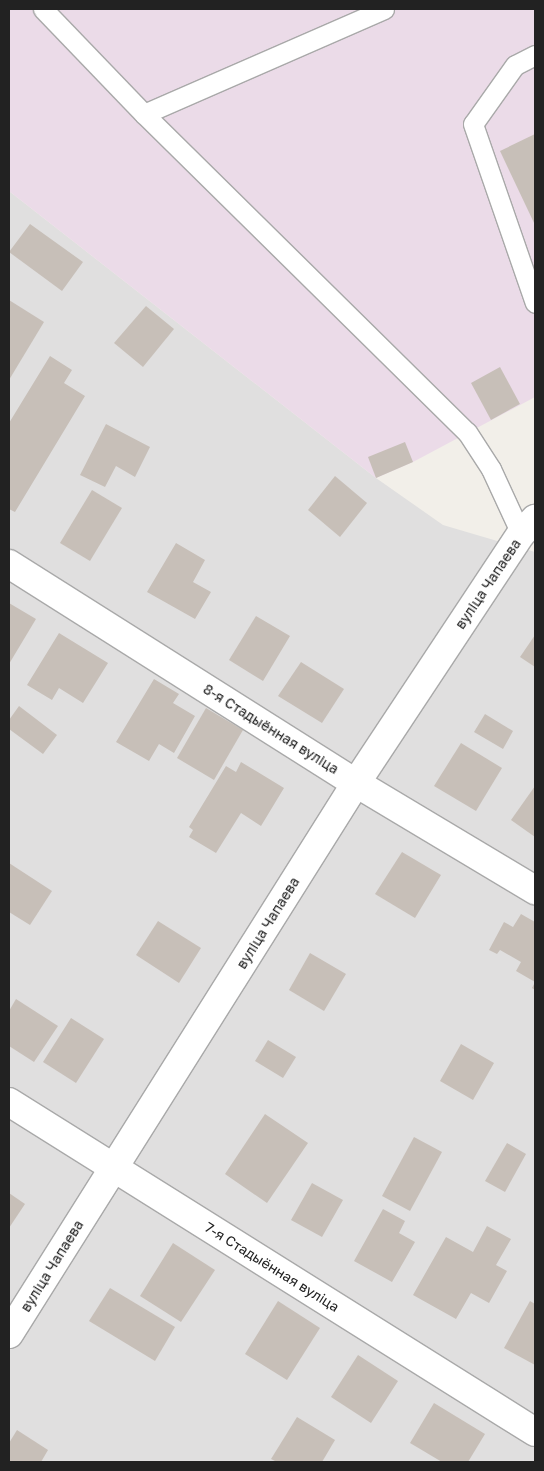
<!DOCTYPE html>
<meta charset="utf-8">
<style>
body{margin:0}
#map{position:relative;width:544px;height:1471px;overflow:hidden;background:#f2efe9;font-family:"Golos Text",sans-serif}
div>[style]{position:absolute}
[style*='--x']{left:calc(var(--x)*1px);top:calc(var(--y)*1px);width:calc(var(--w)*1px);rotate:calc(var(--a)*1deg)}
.residential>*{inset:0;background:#e0dfdf}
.industrial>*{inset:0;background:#ebdbe8}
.building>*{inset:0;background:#c7bfb8}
.roads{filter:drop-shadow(1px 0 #a9a9a9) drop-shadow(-1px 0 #a9a9a9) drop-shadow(0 1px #a9a9a9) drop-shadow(0 -1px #a9a9a9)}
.service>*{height:19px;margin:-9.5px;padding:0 9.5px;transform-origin:9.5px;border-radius:9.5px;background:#fff}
.minor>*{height:28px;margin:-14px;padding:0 14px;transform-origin:14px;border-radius:14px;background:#fff}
span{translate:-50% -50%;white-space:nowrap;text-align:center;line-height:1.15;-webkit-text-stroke:4.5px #fff;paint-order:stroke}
.street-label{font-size:14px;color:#222}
.frame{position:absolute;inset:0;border:10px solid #222;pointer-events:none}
</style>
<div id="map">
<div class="residential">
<div style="clip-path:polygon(9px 191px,376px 478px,443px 525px,535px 552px,535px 1462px,9px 1462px)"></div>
</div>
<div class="industrial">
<div style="clip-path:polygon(9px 9px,535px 9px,535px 397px,413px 462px,376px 478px,9px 191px)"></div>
</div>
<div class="building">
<div style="clip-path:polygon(535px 134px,535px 225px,500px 151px)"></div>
<div style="clip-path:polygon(30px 224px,83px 262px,62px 291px,9px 252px)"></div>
<div style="clip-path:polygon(9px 300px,44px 322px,9px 380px)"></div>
<div style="clip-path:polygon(146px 306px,174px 329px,143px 367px,114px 343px)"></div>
<div style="clip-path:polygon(50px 356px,72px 370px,64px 383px,85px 396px,15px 512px,9px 509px,9px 423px)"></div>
<div style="clip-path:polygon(500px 367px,520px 404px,491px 420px,471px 383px)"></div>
<div style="clip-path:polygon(106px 424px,150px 447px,135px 477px,116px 466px,105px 487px,80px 475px)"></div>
<div style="clip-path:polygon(405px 442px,413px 462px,376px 478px,368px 457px)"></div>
<div style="clip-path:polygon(335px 476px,367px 503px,340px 537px,308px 510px)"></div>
<div style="clip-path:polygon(92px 490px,122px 508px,90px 561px,60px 543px)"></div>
<div style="clip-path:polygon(176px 543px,205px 560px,193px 582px,211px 592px,195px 619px,147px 592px)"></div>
<div style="clip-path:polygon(9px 603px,36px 619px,9px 664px)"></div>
<div style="clip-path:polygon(256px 616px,290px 636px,263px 681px,229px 660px)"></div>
<div style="clip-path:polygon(59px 633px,108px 663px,83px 703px,59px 688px,52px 700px,27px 685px)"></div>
<div style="clip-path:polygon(535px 635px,535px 667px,520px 657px)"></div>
<div style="clip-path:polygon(301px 662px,344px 689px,322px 723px,278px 696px)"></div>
<div style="clip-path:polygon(154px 679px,179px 694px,173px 703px,195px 716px,174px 753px,159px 744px,149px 761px,116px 742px)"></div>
<div style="clip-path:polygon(19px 706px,57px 735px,43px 754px,9px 729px,9px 720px)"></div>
<div style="clip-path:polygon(206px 708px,243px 730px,214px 780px,177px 758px)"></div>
<div style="clip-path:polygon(485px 714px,513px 731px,503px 749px,474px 732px)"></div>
<div style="clip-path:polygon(461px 743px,502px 768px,476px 811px,434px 786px)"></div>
<div style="clip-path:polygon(241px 762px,284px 788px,261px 826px,241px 813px,216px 853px,189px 837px,193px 830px,189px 827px,226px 766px,236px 772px)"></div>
<div style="clip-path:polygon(535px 786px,535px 837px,511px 820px)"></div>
<div style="clip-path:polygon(402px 852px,441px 875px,415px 918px,375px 894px)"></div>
<div style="clip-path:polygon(9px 863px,52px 891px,30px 925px,9px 912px)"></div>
<div style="clip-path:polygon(521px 914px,535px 922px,535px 990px,532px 988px,535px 982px,516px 971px,521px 962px,500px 950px,497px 954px,489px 950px,504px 922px,513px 927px)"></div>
<div style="clip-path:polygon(158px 921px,201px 948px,179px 983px,136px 955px)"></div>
<div style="clip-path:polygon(310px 953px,346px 974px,324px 1011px,289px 990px)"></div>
<div style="clip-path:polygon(16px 999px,58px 1026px,34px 1062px,9px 1046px,9px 1011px)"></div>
<div style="clip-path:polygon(71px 1018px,104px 1039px,76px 1083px,43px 1062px)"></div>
<div style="clip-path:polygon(268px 1040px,296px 1057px,283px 1078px,255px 1061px)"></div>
<div style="clip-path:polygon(461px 1044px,494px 1063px,473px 1100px,440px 1081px)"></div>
<div style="clip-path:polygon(265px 1114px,308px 1143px,267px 1203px,225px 1174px)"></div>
<div style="clip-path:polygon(414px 1137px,442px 1152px,410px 1211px,382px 1196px)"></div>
<div style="clip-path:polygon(507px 1143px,526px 1154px,505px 1192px,485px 1181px)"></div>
<div style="clip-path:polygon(312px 1183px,343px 1200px,322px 1237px,291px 1220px)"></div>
<div style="clip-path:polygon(9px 1193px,25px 1204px,9px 1228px)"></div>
<div style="clip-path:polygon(383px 1209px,405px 1221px,399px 1233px,415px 1242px,392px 1282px,354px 1261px)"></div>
<div style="clip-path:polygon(487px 1226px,511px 1239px,496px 1265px,507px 1271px,489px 1303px,471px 1293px,456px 1319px,413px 1295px,446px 1237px,473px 1252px)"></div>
<div style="clip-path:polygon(173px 1243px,215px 1270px,181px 1322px,140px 1296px)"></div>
<div style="clip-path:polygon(110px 1288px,175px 1327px,155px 1361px,89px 1321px)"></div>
<div style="clip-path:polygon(278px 1301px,320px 1328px,287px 1380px,245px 1354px)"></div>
<div style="clip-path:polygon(530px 1301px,535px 1304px,535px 1365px,504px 1348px)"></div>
<div style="clip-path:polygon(358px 1355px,398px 1381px,371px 1423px,331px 1397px)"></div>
<div style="clip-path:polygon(434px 1403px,485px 1434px,468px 1462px,442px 1462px,410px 1443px)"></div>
<div style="clip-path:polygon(297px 1417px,335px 1440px,322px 1462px,277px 1462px,271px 1459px)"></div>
<div style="clip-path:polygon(17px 1430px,48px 1450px,41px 1462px,9px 1462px,9px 1443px)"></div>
</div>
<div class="roads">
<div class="service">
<div style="--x:43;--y:9;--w:146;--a:46.1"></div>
<div style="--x:144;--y:114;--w:453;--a:44.6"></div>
<div style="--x:467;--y:432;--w:44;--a:57"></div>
<div style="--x:491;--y:469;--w:72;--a:65.2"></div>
<div style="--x:535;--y:55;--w:22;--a:153"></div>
<div style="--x:515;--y:65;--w:72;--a:125.4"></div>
<div style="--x:473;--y:124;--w:189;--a:70.9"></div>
<div style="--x:144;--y:114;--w:262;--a:-23.6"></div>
</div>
<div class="minor">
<div style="--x:9;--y:564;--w:410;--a:32.3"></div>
<div style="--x:356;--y:783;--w:209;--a:30.9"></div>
<div style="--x:9;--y:1102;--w:621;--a:32.1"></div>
<div style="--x:9;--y:1334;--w:651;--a:-57.8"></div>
<div style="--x:356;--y:783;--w:299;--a:-56.5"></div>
<div style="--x:521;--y:534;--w:21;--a:-47"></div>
</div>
</div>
<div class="street-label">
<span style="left:488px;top:584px;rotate:-56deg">вуліца Чапаева</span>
<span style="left:271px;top:729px;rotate:32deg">8-я Стадыённая вуліца</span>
<span style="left:268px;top:923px;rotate:-58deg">вуліца Чапаева</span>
<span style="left:52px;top:1266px;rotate:-58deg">вуліца Чапаева</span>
<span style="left:272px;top:1267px;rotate:32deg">7-я Стадыённая вуліца</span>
</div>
<div class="frame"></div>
</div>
